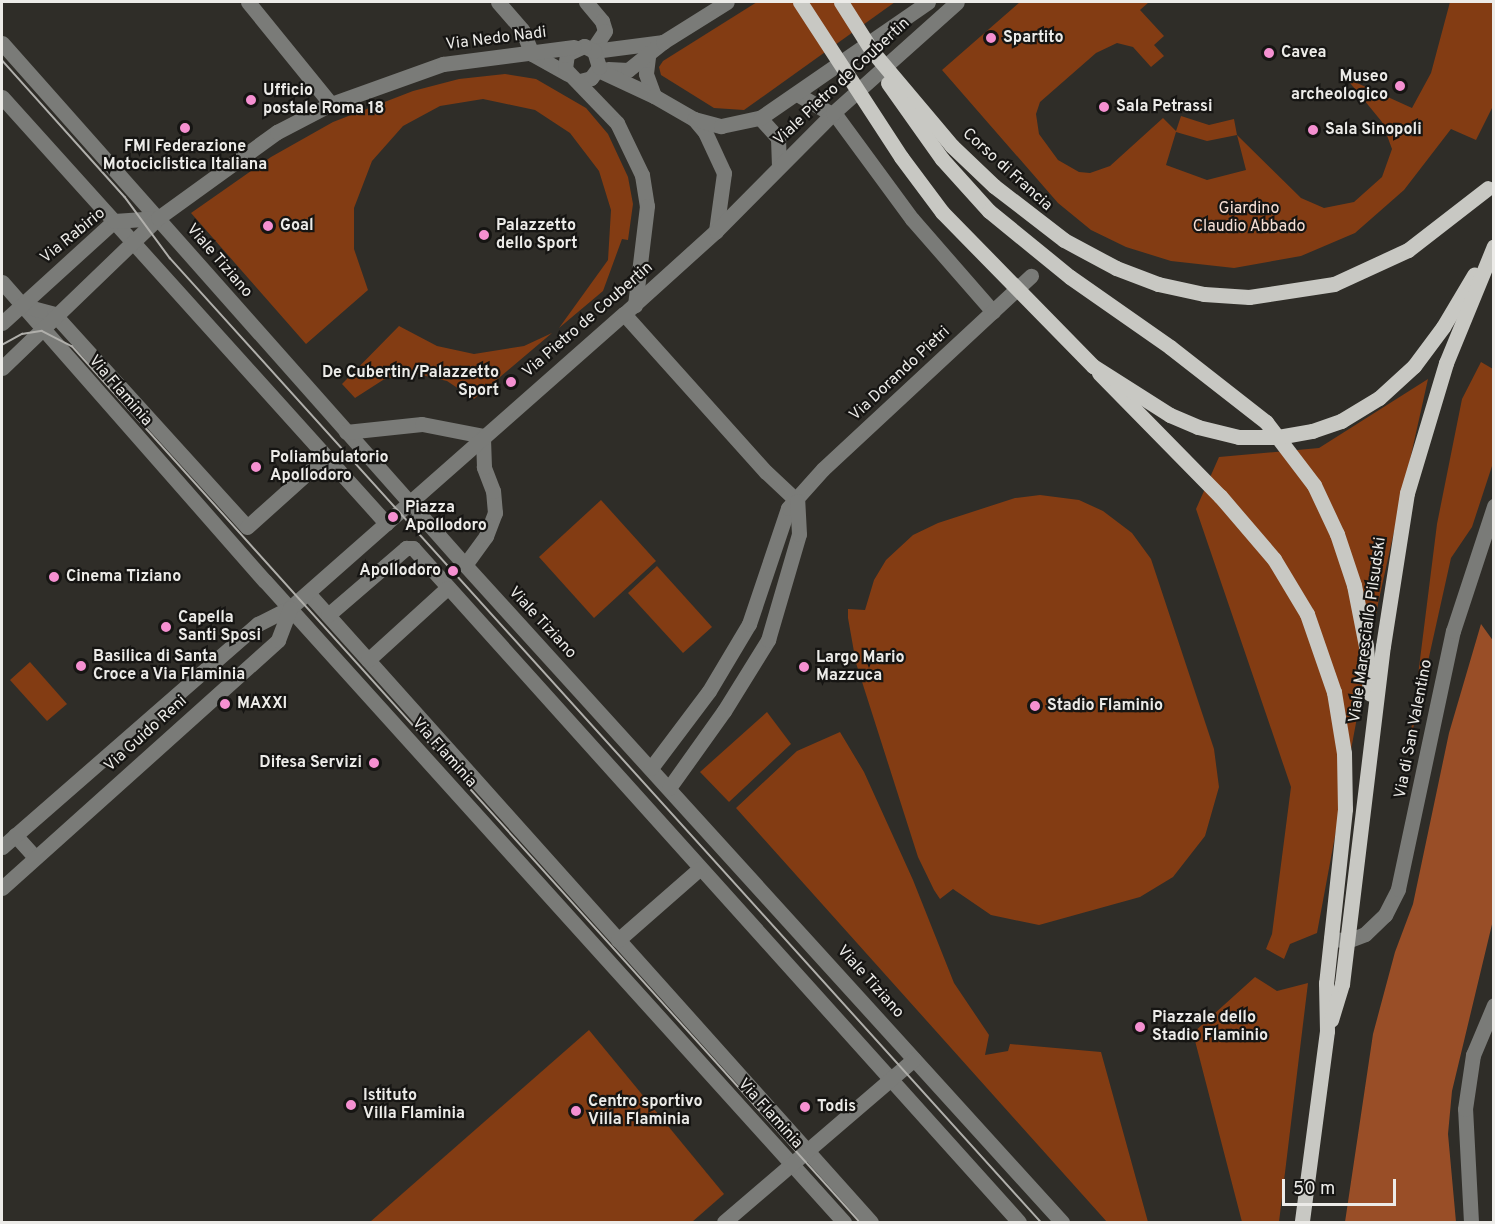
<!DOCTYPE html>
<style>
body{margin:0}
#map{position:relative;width:1495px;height:1224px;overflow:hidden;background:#2f2d28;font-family:Overpass,sans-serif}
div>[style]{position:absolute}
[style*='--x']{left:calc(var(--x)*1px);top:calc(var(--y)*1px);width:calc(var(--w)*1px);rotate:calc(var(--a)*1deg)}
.green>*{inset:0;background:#833c13}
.forest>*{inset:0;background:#994e27}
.minor>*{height:15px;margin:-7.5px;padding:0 7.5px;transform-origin:7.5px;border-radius:7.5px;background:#7a7b78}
.major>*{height:15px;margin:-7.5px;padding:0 7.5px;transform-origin:7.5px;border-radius:7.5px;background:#c8c8c3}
.tram>*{height:1.5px;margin:-0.75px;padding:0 0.75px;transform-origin:0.75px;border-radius:0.75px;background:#b0afab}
.major-bridge>*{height:15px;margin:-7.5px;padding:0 7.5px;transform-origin:7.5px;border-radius:7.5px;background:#c8c8c3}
.dots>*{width:16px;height:16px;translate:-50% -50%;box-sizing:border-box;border:3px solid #161513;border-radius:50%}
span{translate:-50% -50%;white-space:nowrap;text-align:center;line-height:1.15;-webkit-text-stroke:4.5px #161513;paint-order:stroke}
.poi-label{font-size:16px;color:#ecebe8;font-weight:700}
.left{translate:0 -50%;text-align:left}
.right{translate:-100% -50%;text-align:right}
.street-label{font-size:16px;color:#ecebe8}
.park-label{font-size:16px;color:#f6dfd5}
.frame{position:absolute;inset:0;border:3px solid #ecebe8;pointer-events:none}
.scale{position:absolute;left:1282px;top:1179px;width:114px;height:27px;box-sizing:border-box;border:3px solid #ecebe8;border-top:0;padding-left:8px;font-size:18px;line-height:21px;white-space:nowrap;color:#ecebe8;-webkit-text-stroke:4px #161513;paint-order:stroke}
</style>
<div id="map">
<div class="green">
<div style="clip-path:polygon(757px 2px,895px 2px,744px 110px,714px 108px,661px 75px,659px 67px,663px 61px)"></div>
<div style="clip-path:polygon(evenodd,1020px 2px,1149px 2px,1140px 10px,1164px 36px,1154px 45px,1164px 56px,1151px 67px,1133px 47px,1117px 43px,1096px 53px,1040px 102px,1036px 114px,1039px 134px,1058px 160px,1079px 172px,1090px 173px,1110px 166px,1163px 118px,1176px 131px,1181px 116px,1209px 125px,1234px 119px,1237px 135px,1301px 198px,1324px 208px,1354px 202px,1382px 177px,1392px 149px,1382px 122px,1346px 78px,1412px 108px,1431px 73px,1450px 2px,1493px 2px,1493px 106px,1476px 140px,1451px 129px,1404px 190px,1355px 233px,1301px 256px,1234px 268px,1171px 261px,1126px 247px,1091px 230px,1058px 203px,942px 70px,1020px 2px,1176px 132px,1207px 141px,1237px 135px,1246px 170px,1207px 180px,1166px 165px,1176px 132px)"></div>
<div style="clip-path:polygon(505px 74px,536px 79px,586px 108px,608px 134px,628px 177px,633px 204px,628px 240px,622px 239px,603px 291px,559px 328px,608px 260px,611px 210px,599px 171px,570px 133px,535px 110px,483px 99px,440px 106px,403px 126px,372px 161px,354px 208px,354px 249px,368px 290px,306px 344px,191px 213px,271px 157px,333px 122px,413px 91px,459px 79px)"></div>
<div style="clip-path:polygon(399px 326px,437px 346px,474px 354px,524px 346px,552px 333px,474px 399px,447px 381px,409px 372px,383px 380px,355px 398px,342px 384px)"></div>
<div style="clip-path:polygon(1481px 362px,1493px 369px,1493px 463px,1472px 527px,1451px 558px,1409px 747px,1437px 524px,1462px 399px)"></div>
<div style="clip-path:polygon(1428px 379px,1379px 599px,1317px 933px,1290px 944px,1284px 959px,1266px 949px,1272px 934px,1291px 787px,1196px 509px,1219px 457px,1319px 448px)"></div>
<div style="clip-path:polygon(1040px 495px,1079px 500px,1103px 511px,1132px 533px,1151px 559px,1214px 749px,1219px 787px,1205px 836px,1173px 877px,1140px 897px,1039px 925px,991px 915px,953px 889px,940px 899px,934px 890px,918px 857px,856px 663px,848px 618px,848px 609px,865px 610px,874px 580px,886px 560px,913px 535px,938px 523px,1015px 498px)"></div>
<div style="clip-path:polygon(601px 500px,656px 561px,594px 618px,539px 557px)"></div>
<div style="clip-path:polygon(657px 566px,712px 627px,683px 653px,628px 593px)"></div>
<div style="clip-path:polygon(30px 662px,67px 704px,47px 721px,10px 680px)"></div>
<div style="clip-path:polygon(767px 712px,791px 744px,729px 802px,700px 772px)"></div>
<div style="clip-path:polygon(840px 732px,864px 772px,913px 880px,954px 983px,989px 1035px,985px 1055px,1008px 1051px,1010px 1044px,1101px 1052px,1148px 1222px,1107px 1222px,736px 808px,797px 751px)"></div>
<div style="clip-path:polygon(1255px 977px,1277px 991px,1308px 983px,1279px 1222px,1242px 1222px,1193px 1033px)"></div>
<div style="clip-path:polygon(589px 1030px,724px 1194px,692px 1222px,370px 1222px)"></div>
</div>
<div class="forest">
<div style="clip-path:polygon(1481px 624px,1494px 642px,1494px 916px,1452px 1091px,1448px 1134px,1456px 1222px,1345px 1222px,1373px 1034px,1395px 952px,1413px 904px,1449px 733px)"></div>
</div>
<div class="minor">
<div style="--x:248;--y:2;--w:132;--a:50.9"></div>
<div style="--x:498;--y:2;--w:37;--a:49"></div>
<div style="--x:522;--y:30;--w:26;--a:67"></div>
<div style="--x:532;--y:54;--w:41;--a:29.1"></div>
<div style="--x:586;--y:2;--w:25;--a:50"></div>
<div style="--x:602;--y:21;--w:10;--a:73"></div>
<div style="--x:605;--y:31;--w:22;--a:124"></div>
<div style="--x:2;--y:43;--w:698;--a:48.43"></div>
<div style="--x:465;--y:565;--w:888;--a:47.74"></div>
<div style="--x:594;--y:51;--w:70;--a:-7.4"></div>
<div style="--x:648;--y:57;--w:17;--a:97"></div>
<div style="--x:646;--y:74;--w:23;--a:70"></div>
<div style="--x:608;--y:69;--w:20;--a:3"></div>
<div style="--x:628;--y:70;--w:45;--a:-38.7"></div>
<div style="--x:663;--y:42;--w:75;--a:-32"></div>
<div style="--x:598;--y:70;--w:62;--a:24.9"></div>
<div style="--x:654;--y:96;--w:46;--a:29.9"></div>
<div style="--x:694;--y:119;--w:17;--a:50"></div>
<div style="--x:705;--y:132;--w:45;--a:65.1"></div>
<div style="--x:724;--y:173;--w:59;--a:97.9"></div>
<div style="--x:580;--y:81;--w:11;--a:-15"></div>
<div style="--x:591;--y:78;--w:14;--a:-54"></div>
<div style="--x:599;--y:67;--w:17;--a:-107"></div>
<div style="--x:594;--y:51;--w:11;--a:-153"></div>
<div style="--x:584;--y:46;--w:19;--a:155"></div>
<div style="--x:567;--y:54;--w:15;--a:98"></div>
<div style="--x:565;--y:69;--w:75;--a:46.1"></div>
<div style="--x:617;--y:123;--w:58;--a:64.3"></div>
<div style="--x:642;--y:175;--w:31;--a:81"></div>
<div style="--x:647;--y:206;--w:100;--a:96.9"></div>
<div style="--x:797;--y:94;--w:46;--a:29.9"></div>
<div style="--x:837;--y:117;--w:127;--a:53.7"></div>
<div style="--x:912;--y:219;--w:123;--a:48.9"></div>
<div style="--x:2;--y:97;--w:574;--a:47.97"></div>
<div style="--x:760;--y:118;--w:27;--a:48"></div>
<div style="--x:778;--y:138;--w:26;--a:88"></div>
<div style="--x:694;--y:119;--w:28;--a:15"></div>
<div style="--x:721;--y:126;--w:40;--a:-12"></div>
<div style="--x:760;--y:118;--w:204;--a:-34.6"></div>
<div style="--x:2;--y:282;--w:398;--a:48.7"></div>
<div style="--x:265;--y:581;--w:864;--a:47.91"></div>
<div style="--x:21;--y:305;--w:34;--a:15"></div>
<div style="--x:54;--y:314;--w:287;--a:47.8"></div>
<div style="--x:247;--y:527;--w:106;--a:-41.9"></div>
<div style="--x:624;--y:314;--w:212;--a:48.1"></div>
<div style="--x:766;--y:472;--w:42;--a:43.1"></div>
<div style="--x:2;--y:323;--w:151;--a:-42.3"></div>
<div style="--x:114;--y:221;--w:44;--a:-3.9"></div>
<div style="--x:2;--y:368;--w:216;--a:-43.9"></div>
<div style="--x:158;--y:218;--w:147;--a:-35.9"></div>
<div style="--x:277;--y:132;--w:61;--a:-27.4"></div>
<div style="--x:331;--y:104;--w:119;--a:-19.7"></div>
<div style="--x:443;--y:64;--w:132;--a:-7.4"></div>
<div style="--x:346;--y:432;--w:76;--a:-6"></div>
<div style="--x:422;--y:424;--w:62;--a:11.1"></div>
<div style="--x:465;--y:565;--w:36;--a:-54"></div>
<div style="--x:486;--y:536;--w:25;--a:-69"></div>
<div style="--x:495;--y:513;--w:22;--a:-95"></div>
<div style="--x:493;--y:491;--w:26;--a:-111"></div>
<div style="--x:484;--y:467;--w:31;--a:-92"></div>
<div style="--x:308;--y:593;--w:844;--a:48.17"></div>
<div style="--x:328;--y:615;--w:103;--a:-40.7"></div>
<div style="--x:406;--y:548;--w:7;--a:0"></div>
<div style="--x:413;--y:548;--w:906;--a:48.04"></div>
<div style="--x:368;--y:660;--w:107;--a:-42.3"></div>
<div style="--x:651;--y:768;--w:96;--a:-53"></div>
<div style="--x:709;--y:691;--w:78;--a:-59.2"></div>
<div style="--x:749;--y:624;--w:122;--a:-71.4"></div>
<div style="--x:788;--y:508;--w:52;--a:-48.1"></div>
<div style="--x:823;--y:469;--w:284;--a:-42.9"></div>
<div style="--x:669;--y:788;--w:95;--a:-54.5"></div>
<div style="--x:724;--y:711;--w:84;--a:-58.2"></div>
<div style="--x:768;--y:640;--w:110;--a:-73.7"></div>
<div style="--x:799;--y:534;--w:33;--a:-93"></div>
<div style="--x:15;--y:835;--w:30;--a:48"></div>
<div style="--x:2;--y:847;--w:340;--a:-41.1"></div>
<div style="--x:258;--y:624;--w:36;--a:-27"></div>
<div style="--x:290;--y:608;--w:445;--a:-41.4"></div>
<div style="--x:624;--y:314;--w:124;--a:-42.1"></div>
<div style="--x:716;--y:231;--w:166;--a:-45.2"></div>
<div style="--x:833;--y:113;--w:166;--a:-41.8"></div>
<div style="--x:2;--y:888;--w:371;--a:-41.9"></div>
<div style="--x:278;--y:640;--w:34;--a:-69"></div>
<div style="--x:1331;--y:938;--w:16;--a:11"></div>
<div style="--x:1347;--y:941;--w:19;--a:-21"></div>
<div style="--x:1365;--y:934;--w:28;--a:-44"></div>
<div style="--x:1385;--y:915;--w:29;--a:-63"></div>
<div style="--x:1398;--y:889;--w:264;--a:-78"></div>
<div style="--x:1453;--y:631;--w:132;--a:-71.8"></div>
<div style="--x:618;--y:940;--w:108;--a:-41.2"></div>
<div style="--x:724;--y:1222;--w:250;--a:-40.6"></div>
<div style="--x:1471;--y:1222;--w:113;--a:-93"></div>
<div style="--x:1465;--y:1109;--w:55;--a:-81.6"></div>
<div style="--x:1473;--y:1055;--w:54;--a:-67.2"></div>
</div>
<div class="major">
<div style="--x:1443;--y:327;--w:61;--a:-59.2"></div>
<div style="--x:1170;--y:347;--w:122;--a:38"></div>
<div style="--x:1266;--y:422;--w:79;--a:52.7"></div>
<div style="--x:1314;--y:485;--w:54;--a:64.9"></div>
<div style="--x:1337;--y:534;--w:54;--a:71.6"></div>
<div style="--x:1354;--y:585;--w:62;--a:78.9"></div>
<div style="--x:1366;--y:646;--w:48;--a:85.2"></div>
<div style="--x:1099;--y:373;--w:173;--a:45.5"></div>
<div style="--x:1220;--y:496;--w:83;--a:49.4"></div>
<div style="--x:1274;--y:559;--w:64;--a:59"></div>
<div style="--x:1307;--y:614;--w:83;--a:70.9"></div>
<div style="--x:1334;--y:692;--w:62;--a:80.7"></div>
<div style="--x:1344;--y:753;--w:56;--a:89"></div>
<div style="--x:1345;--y:809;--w:175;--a:96.2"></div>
<div style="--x:1326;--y:983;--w:48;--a:88.8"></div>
<div style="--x:1327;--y:1031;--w:193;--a:97.5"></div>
<div style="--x:1331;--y:1020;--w:38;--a:-73"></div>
<div style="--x:1342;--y:984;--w:340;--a:-83.1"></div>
<div style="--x:1383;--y:646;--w:155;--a:-81.1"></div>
<div style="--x:1407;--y:493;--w:136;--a:-73.3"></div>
<div style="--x:1446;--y:363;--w:126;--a:-67.7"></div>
</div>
<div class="tram">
<div style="--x:2;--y:60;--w:184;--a:48.1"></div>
<div style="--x:125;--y:197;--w:76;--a:53.6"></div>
<div style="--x:170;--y:258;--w:1299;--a:47.9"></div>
<div style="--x:2;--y:345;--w:23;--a:-29"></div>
<div style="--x:22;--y:334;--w:20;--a:-9"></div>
<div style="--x:42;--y:331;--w:34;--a:27"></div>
<div style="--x:72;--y:346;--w:1178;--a:48.03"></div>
</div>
<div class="major-bridge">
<div style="--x:800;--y:2;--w:185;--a:56.9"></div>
<div style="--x:901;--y:157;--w:69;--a:53.3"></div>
<div style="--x:942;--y:212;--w:216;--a:45.6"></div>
<div style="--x:1093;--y:366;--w:91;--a:32.5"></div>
<div style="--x:1170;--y:415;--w:30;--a:23"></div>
<div style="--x:1198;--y:427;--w:42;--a:13.7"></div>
<div style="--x:1239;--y:437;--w:39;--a:0"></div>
<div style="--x:1278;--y:437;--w:35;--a:-10"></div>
<div style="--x:1312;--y:431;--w:31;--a:-19"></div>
<div style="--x:1341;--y:421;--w:44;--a:-31.2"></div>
<div style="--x:1379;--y:398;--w:47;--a:-42.4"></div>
<div style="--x:1414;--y:366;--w:49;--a:-53.4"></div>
<div style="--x:841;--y:2;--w:58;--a:57.7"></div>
<div style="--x:872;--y:51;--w:124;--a:49.9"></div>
<div style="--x:952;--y:146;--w:58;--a:43.6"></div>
<div style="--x:994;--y:186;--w:88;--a:37.6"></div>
<div style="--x:1064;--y:240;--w:59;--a:28.3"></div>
<div style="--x:1116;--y:268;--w:45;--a:20.9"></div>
<div style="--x:1158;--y:284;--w:47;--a:12.3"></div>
<div style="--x:1204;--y:294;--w:45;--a:3.8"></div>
<div style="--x:1249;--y:297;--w:86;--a:-8.7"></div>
<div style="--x:1334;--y:284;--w:81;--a:-24.7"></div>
<div style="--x:1408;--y:250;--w:101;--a:-37.8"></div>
<div style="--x:888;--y:83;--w:93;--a:54.6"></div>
<div style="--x:942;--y:159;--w:70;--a:47.9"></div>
<div style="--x:989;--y:211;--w:104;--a:39.2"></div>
<div style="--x:1070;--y:277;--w:122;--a:35"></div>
</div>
<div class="dots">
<div style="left:991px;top:38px;background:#f590d1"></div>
<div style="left:1269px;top:53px;background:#f590d1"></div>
<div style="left:1400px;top:86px;background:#f590d1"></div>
<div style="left:251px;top:100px;background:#f590d1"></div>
<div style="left:1104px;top:107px;background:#f590d1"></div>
<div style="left:185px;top:128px;background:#f590d1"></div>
<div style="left:1313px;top:130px;background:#f590d1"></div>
<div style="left:268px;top:226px;background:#f590d1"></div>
<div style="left:484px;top:235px;background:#f590d1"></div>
<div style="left:511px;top:382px;background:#f590d1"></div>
<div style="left:256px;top:467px;background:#f590d1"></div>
<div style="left:393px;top:517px;background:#f590d1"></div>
<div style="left:453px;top:571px;background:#f590d1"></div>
<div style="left:54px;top:577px;background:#f590d1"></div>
<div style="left:166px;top:627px;background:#f590d1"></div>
<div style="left:81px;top:666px;background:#f590d1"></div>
<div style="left:804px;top:667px;background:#f590d1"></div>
<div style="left:225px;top:704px;background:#f590d1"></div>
<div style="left:1035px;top:706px;background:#f590d1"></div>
<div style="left:374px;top:763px;background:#f590d1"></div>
<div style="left:1140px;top:1027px;background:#f590d1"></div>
<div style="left:351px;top:1105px;background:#f590d1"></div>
<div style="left:805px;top:1107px;background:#f590d1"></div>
<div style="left:576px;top:1111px;background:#f590d1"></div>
</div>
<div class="poi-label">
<span class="left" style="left:1003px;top:38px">Spartito</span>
<span class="left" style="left:1281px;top:53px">Cavea</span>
<span class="right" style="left:1388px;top:86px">Museo<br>archeologico</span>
<span class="left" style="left:263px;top:100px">Ufficio<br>postale Roma 18</span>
<span class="left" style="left:1116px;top:107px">Sala Petrassi</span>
<span class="left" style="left:1325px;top:130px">Sala Sinopoli</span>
<span style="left:185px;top:156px">FMI Federazione<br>Motociclistica Italiana</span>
<span class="left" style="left:280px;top:226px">Goal</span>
<span class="left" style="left:496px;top:235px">Palazzetto<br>dello Sport</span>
<span class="right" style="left:499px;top:382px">De Cubertin/Palazzetto<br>Sport</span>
<span class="left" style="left:270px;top:467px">Poliambulatorio<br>Apollodoro</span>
<span class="left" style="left:405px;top:517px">Piazza<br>Apollodoro</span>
<span class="right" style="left:441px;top:571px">Apollodoro</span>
<span class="left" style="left:66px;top:577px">Cinema Tiziano</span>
<span class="left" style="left:178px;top:627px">Capella<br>Santi Sposi</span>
<span class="left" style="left:93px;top:666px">Basilica di Santa<br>Croce a Via Flaminia</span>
<span class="left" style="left:816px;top:667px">Largo Mario<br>Mazzuca</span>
<span class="left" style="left:237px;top:704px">MAXXI</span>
<span class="left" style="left:1047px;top:706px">Stadio Flaminio</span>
<span class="right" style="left:362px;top:763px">Difesa Servizi</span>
<span class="left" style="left:1152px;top:1027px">Piazzale dello<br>Stadio Flaminio</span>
<span class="left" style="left:363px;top:1105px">Istituto<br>Villa Flaminia</span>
<span class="left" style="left:588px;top:1111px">Centro sportivo<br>Villa Flaminia</span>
<span class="left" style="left:817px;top:1107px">Todis</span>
</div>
<div class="street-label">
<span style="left:496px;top:39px;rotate:-7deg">Via Nedo Nadi</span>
<span style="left:842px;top:82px;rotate:-43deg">Viale Pietro de Coubertin</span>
<span style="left:1007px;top:170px;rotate:42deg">Corso di Francia</span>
<span style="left:73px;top:236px;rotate:-39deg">Via Rabirio</span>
<span style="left:219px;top:261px;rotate:49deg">Viale Tiziano</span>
<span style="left:588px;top:320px;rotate:-41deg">Via Pietro de Coubertin</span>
<span style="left:900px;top:374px;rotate:-43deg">Via Dorando Pietri</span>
<span style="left:120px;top:391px;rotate:49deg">Via Flaminia</span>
<span style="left:542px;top:623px;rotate:47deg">Viale Tiziano</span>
<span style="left:1368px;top:630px;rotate:-82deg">Viale Maresciallo Pilsudski</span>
<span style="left:1414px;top:729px;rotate:-79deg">Via di San Valentino</span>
<span style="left:146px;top:734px;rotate:-42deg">Via Guido Reni</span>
<span style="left:444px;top:753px;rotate:48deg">Via Flaminia</span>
<span style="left:870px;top:982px;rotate:48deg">Viale Tiziano</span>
<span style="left:770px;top:1114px;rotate:48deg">Via Flaminia</span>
</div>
<div class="park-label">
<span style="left:1249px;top:218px">Giardino<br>Claudio Abbado</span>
</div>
<div class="frame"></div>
<div class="scale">50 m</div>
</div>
